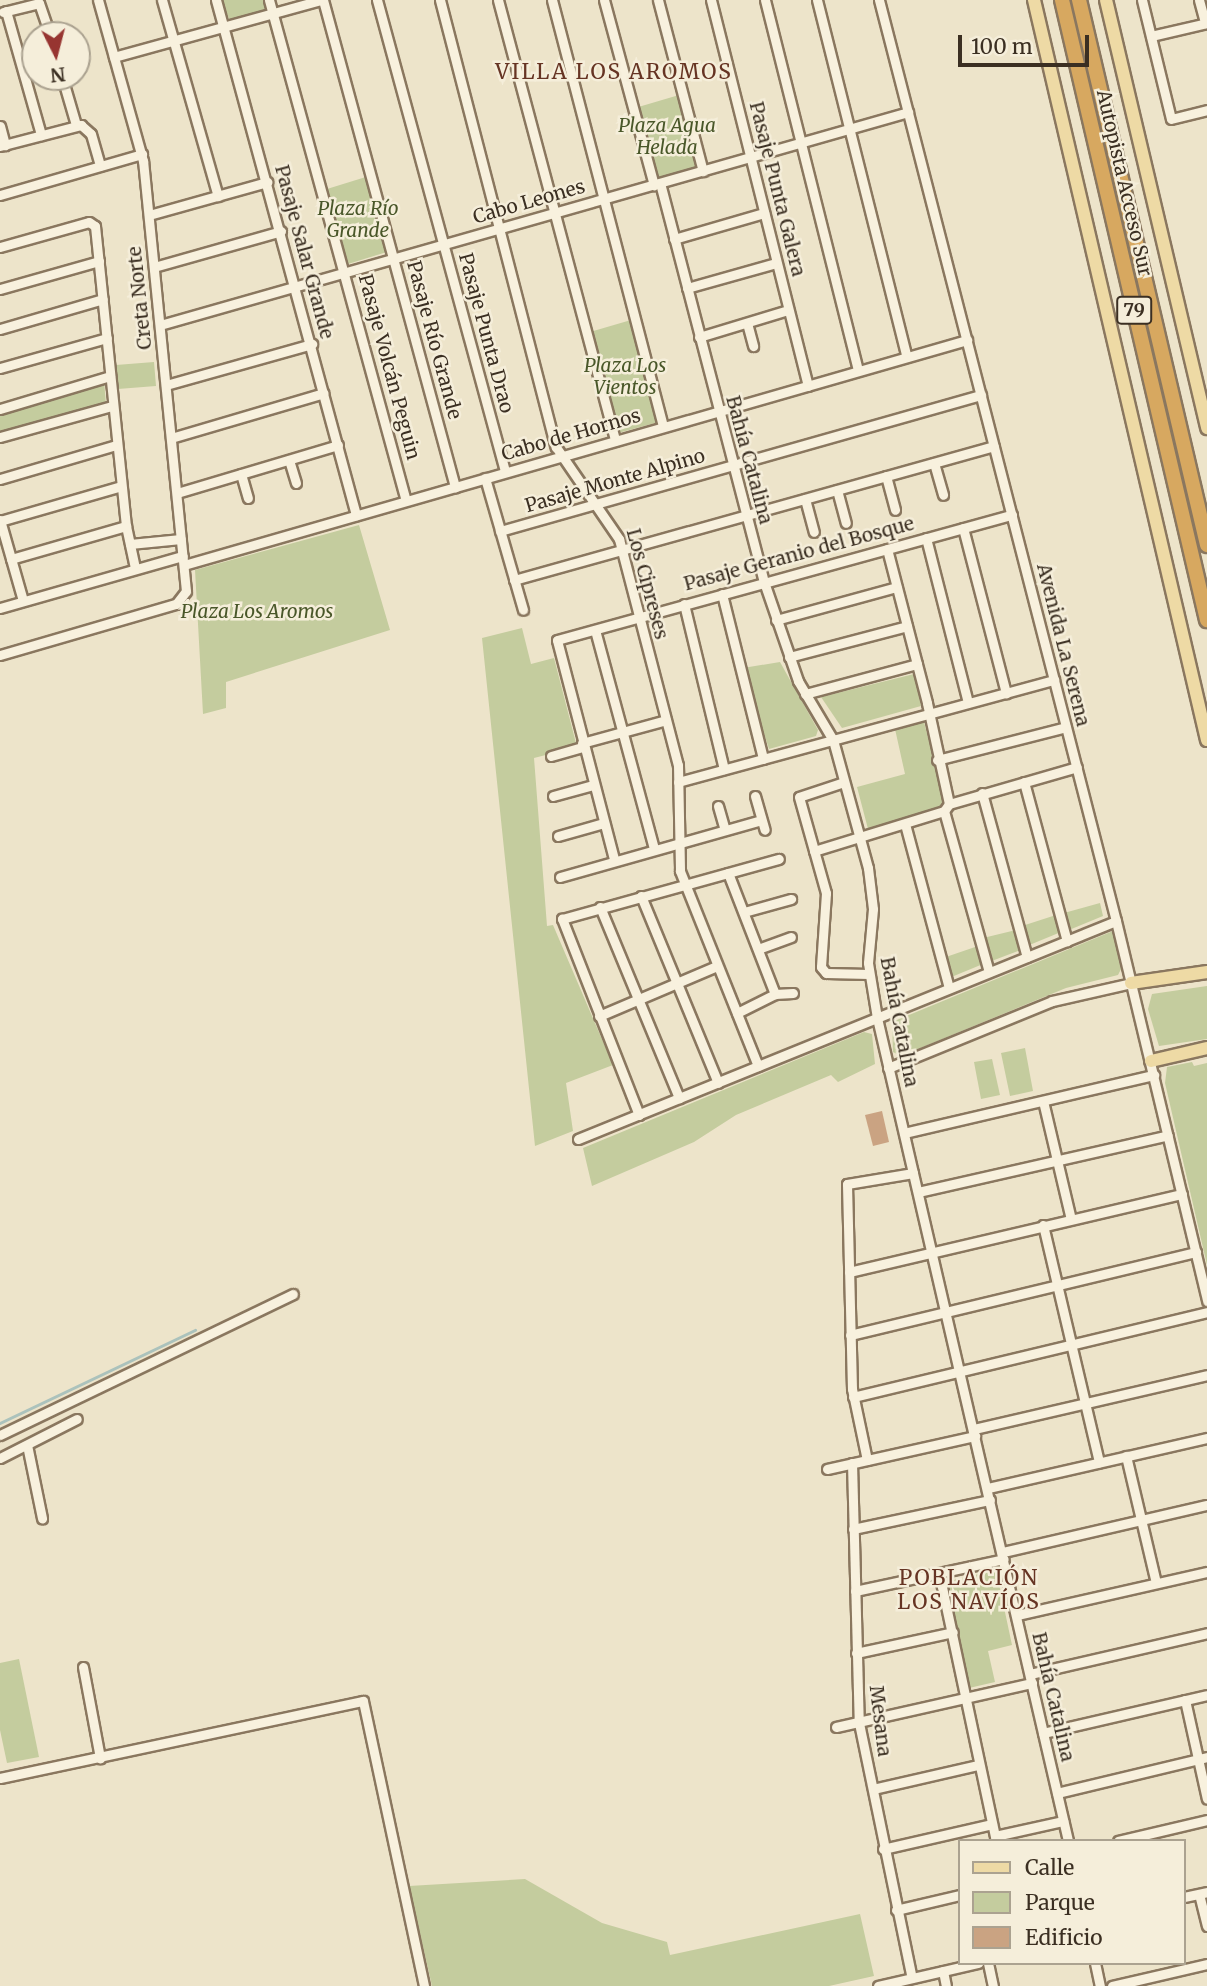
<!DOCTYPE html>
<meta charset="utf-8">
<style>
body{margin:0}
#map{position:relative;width:1207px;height:1986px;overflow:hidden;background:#ede4ca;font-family:Merriweather,serif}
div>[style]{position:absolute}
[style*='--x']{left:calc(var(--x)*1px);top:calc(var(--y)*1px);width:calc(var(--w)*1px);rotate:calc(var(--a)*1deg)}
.green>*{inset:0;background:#c4cc9e}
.stream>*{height:2.5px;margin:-1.25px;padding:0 1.25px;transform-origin:1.25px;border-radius:1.25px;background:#abc2bc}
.building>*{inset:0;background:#caa382}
.roads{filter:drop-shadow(2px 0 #8a775f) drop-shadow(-2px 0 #8a775f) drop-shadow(0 2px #8a775f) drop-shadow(0 -2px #8a775f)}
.minor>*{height:9px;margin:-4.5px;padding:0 4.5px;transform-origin:4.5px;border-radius:4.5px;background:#f8f1de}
.major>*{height:12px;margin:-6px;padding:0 6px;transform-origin:6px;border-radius:6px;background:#eedaa5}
.highway>*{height:14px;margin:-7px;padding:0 7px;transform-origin:7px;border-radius:7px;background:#d7a860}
span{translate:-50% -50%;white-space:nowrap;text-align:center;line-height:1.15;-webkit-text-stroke:5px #f5eeda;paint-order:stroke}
.shield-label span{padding:2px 5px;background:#f5eeda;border:2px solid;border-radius:5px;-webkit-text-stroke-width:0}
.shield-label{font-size:18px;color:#3b2f22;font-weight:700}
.park-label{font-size:19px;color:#495729;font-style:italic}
.street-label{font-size:19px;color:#3b2f22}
.neighbourhood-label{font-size:21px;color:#663423;letter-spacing:2px}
.legend{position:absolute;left:958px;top:1839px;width:228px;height:126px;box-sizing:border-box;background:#f5eeda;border:2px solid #aba290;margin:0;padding:9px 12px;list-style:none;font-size:21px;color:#3b2f22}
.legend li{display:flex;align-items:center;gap:14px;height:35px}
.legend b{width:35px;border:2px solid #aba290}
.north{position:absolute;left:21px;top:21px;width:70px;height:70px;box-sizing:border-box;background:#f5eeda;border:2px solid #aba290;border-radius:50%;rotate:174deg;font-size:19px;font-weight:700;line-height:28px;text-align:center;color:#3b2f22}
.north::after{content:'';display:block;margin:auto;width:24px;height:32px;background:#973531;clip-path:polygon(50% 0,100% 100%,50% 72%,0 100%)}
.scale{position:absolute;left:958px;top:35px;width:131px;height:32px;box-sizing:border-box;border:4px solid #3b2f22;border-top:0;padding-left:9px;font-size:21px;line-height:24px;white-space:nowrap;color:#3b2f22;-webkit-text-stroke:5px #f5eeda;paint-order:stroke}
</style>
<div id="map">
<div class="green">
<div style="clip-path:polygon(221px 0,266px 0,268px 8px,231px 23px)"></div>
<div style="clip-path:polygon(679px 95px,698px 167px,655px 179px,635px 108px)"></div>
<div style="clip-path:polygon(369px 176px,390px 251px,348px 264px,327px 189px)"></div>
<div style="clip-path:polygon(631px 320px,659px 422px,618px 433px,590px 332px)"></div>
<div style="clip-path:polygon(154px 362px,156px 386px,118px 389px,116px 365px)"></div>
<div style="clip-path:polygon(104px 381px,106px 404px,0 434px,0 412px)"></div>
<div style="clip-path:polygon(359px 525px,390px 630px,226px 682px,226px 708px,203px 714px,195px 570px)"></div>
<div style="clip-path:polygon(522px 628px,531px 664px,554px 658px,577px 747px,534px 758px,547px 926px,553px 925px,613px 1065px,566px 1083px,573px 1131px,535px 1146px,482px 638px)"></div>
<div style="clip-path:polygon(780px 662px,818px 730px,816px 736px,769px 749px,743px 668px)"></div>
<div style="clip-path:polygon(914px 674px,921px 706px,842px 728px,821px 697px)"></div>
<div style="clip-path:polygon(924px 722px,945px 803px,942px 809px,868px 829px,857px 787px,905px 774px,895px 729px)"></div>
<div style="clip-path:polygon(1100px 903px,1103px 916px,1069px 930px,1064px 913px)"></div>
<div style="clip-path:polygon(1056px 915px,1061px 932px,1027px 946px,1022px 926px)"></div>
<div style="clip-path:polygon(1016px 930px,1023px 949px,989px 962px,983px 938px)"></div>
<div style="clip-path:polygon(1113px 931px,1121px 969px,1118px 975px,1066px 988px,901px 1056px,893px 1052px,892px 1022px)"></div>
<div style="clip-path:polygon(978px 946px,983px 964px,949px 978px,943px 958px)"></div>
<div style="clip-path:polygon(1207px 986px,1207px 1039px,1159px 1046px,1148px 1009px,1152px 994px)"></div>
<div style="clip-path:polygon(864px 1032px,872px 1034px,875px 1064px,838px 1082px,831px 1075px,736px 1115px,694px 1142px,592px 1186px,583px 1148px)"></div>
<div style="clip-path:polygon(1025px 1048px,1033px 1091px,1010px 1096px,1001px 1053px)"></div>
<div style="clip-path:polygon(992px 1059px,1000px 1095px,981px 1099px,974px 1062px)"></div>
<div style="clip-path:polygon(1192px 1062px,1194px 1066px,1207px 1063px,1207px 1265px,1165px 1083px,1167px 1067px)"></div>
<div style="clip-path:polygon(996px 1570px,1012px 1645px,988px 1651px,995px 1682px,969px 1688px,945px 1582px)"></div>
<div style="clip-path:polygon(19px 1659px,39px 1757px,7px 1763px,0 1730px,0 1663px)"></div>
<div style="clip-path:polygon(525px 1879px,602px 1923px,667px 1942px,670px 1955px,860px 1914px,874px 1976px,829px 1986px,432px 1986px,409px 1886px)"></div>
</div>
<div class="stream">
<div style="--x:0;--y:1423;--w:216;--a:-25.5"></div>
</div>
<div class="building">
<div style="clip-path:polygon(882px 1111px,889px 1142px,873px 1146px,865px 1115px)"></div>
</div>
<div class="roads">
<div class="minor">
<div style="--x:162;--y:0;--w:204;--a:74.1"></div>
<div style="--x:216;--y:0;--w:534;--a:74.79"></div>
<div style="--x:269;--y:0;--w:519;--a:74.71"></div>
<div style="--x:323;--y:0;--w:505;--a:74.83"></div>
<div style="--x:377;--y:0;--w:489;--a:74.8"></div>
<div style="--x:440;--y:0;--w:462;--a:75.5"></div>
<div style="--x:556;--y:447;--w:112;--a:55.6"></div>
<div style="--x:619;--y:539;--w:234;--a:75.4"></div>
<div style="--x:678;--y:765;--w:106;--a:88.9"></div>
<div style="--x:680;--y:871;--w:210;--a:68.2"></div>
<div style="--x:498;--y:0;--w:456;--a:75.1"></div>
<div style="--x:552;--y:0;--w:441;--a:75.4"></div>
<div style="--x:604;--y:0;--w:192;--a:74.9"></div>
<div style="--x:658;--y:0;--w:177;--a:75.3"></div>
<div style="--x:711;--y:0;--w:398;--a:75.9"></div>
<div style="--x:765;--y:0;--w:382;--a:75.9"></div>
<div style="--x:817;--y:0;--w:368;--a:75.9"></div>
<div style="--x:879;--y:0;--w:951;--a:75.57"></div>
<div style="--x:1116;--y:921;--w:391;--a:76.5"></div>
<div style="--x:1142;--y:0;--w:122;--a:76.3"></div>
<div style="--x:1171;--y:119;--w:37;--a:-14"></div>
<div style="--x:1199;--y:0;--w:24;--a:75"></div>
<div style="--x:6;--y:11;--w:129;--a:74.2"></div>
<div style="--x:3;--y:12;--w:37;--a:-14"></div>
<div style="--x:39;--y:3;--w:34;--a:71"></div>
<div style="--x:1151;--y:36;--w:57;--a:-13.1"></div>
<div style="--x:114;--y:57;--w:215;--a:-15.4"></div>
<div style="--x:62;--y:77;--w:50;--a:73.7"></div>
<div style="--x:0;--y:126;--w:20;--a:75"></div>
<div style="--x:0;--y:146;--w:84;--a:-14.5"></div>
<div style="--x:81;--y:125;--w:13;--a:42"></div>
<div style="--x:91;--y:134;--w:33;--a:74"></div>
<div style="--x:660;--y:183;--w:412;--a:75.4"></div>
<div style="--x:764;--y:582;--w:105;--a:71"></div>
<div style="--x:798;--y:681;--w:69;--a:59.3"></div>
<div style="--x:833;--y:740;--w:133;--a:74.7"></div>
<div style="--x:868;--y:868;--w:41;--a:83"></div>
<div style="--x:873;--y:909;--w:54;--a:95.3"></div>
<div style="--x:868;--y:963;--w:56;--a:80.7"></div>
<div style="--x:877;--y:1018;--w:845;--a:76.93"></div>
<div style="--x:0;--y:195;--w:148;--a:-16.1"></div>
<div style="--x:149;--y:215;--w:123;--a:-15.6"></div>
<div style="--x:674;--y:239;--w:94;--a:-16.1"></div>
<div style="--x:0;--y:247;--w:92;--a:-15.7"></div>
<div style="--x:89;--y:222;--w:7;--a:34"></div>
<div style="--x:95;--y:226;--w:302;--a:84.1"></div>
<div style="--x:126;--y:526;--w:43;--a:77.9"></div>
<div style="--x:154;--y:267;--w:132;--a:-15.8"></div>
<div style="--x:687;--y:288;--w:92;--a:-15.7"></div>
<div style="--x:0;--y:289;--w:103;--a:-15.8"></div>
<div style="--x:747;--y:323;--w:24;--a:75"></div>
<div style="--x:160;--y:325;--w:778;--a:-15.89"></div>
<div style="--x:0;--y:329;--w:107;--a:-16.2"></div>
<div style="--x:699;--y:337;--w:93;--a:-16.9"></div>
<div style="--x:0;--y:368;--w:111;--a:-15.7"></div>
<div style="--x:166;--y:385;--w:152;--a:-15.7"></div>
<div style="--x:0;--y:409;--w:115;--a:-16.7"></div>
<div style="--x:0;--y:437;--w:116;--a:-15.5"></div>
<div style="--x:171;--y:438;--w:159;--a:-16.4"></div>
<div style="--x:289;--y:460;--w:24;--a:73"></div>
<div style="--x:934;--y:463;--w:33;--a:74"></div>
<div style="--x:241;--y:474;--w:25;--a:74"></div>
<div style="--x:886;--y:476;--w:35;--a:75"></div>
<div style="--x:485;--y:478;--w:137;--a:73.9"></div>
<div style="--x:0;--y:479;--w:121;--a:-16.3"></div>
<div style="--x:837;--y:490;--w:34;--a:75"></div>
<div style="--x:177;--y:493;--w:168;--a:-16.6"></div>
<div style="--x:805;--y:499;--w:34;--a:75"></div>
<div style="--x:0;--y:520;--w:84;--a:74.1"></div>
<div style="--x:0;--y:521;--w:126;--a:-16.1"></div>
<div style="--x:963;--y:528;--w:171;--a:75.4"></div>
<div style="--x:500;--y:531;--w:500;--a:-15.8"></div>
<div style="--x:926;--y:538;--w:170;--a:75.7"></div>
<div style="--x:130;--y:544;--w:51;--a:-5.6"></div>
<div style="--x:887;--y:549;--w:159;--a:75.4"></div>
<div style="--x:927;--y:703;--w:103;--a:77.7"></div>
<div style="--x:949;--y:804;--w:9;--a:126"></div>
<div style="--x:11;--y:559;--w:120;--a:-16"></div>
<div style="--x:184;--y:565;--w:815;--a:-16.03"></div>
<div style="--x:514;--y:580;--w:498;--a:-15.6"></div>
<div style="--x:722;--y:594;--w:170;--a:76"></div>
<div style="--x:684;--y:604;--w:170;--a:76.4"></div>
<div style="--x:0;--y:608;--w:190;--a:-15.9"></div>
<div style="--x:776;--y:620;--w:125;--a:-15.3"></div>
<div style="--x:595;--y:630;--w:227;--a:74.9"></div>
<div style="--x:0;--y:655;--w:183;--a:-16.2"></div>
<div style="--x:176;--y:604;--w:16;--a:-52"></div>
<div style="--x:186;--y:591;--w:432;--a:-95.7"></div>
<div style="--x:143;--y:161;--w:167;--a:-105.6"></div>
<div style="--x:789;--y:657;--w:122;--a:-14.7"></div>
<div style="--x:805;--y:694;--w:116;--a:-15"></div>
<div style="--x:582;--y:743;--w:87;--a:-15.3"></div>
<div style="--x:551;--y:756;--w:33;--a:-16"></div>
<div style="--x:937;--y:760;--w:133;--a:-14.3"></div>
<div style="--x:678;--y:782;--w:390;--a:-15.2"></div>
<div style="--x:844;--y:782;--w:47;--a:161.6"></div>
<div style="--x:799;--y:797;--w:100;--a:74.3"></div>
<div style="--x:826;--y:893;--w:74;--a:93.9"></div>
<div style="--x:821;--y:967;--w:8;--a:50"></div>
<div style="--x:826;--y:973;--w:43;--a:1.3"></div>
<div style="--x:1024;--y:782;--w:165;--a:74.9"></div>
<div style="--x:982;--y:793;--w:170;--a:74.7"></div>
<div style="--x:553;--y:796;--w:41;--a:-15.4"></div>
<div style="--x:755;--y:796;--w:35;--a:74"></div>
<div style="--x:949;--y:804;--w:133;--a:-16.1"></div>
<div style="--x:718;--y:806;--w:25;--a:74"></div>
<div style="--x:944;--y:811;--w:167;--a:74.4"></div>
<div style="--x:905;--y:824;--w:170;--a:75"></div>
<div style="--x:558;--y:836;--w:48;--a:-15.8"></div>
<div style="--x:814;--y:851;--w:136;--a:-17.1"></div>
<div style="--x:614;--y:859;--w:226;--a:-104.6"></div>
<div style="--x:557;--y:640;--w:472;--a:-15.4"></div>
<div style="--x:728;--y:873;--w:130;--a:68.8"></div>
<div style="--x:560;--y:877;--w:209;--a:-15.8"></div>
<div style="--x:641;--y:896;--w:202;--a:67.6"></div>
<div style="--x:600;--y:907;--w:207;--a:67.5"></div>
<div style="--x:744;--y:912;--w:49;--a:-15.5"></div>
<div style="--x:758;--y:949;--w:35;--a:-20"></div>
<div style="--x:737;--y:1013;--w:42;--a:-26.6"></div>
<div style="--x:775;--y:994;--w:18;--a:-3"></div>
<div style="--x:599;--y:1016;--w:128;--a:-23"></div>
<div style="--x:888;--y:1068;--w:177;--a:-22.2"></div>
<div style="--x:1052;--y:1001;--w:81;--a:-12.8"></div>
<div style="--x:1043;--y:1101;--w:121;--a:76.7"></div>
<div style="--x:639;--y:1115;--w:211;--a:-111.4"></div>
<div style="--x:562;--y:919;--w:225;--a:-15.5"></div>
<div style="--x:904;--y:1133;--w:257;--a:-13.1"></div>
<div style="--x:578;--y:1139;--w:580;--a:-22.06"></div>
<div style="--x:918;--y:1192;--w:256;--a:-12.8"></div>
<div style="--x:1043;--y:1225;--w:244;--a:76.7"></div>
<div style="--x:849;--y:1272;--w:342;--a:-13.2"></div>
<div style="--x:850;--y:1335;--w:356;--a:-13.5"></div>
<div style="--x:853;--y:1397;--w:364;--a:-13.5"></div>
<div style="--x:974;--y:1429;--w:239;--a:-13"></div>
<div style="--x:0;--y:1435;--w:325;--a:-25.7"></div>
<div style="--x:27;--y:1445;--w:75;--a:78.4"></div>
<div style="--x:1126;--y:1456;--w:130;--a:76.7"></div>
<div style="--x:0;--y:1458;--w:86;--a:-26.9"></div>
<div style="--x:867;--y:1460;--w:73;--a:-101.9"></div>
<div style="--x:852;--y:1389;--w:205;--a:-91.4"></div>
<div style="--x:847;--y:1184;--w:67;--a:-9.5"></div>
<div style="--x:852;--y:1463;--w:260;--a:88.5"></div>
<div style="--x:859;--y:1723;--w:260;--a:78.3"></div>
<div style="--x:827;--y:1469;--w:152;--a:-12.6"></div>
<div style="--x:988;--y:1488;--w:225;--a:-12.9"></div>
<div style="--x:853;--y:1529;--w:140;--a:-12"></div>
<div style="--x:1003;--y:1552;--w:209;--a:-13"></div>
<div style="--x:939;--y:1573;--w:274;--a:78"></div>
<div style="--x:855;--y:1591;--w:152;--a:-12.1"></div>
<div style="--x:1017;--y:1615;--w:195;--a:-12.8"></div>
<div style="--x:856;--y:1653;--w:99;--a:-12.2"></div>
<div style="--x:83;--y:1667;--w:93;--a:79.4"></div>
<div style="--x:1030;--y:1674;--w:182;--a:-13"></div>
<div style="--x:1185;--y:1700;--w:101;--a:77.5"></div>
<div style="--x:836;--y:1727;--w:201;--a:-12.7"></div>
<div style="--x:1043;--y:1733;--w:168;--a:-13"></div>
<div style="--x:0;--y:1778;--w:371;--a:-12"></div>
<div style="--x:363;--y:1701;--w:291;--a:77.9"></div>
<div style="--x:873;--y:1789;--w:108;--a:-12.9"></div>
<div style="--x:1057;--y:1793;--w:154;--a:-13.5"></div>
<div style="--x:995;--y:1836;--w:70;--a:-12.4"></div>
<div style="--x:1118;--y:1841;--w:91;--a:-13.3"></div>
<div style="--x:883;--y:1849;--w:112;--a:-12.9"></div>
<div style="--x:1199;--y:1894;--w:33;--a:76"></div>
<div style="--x:1184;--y:1897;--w:24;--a:-12"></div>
<div style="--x:896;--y:1910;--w:66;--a:-13.2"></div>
<div style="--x:988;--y:1963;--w:24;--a:78"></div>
<div style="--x:1095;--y:1963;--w:24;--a:78"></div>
<div style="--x:943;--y:1971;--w:15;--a:79"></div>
<div style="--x:878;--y:1986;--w:103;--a:-13"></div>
<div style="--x:1112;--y:1986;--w:98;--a:-13"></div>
</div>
<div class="major">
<div style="--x:1034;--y:0;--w:760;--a:76.84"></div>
<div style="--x:1106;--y:0;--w:440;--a:76.7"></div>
<div style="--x:1131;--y:983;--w:77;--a:-8.2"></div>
<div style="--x:1151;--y:1061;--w:57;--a:-13.1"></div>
</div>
<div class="highway">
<div style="--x:1062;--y:0;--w:637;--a:76.84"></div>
<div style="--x:1079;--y:0;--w:560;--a:76.78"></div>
</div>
</div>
<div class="shield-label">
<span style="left:1134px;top:310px">79</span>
</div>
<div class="park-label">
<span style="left:667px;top:137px">Plaza Agua<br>Helada</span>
<span style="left:358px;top:220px">Plaza Río<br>Grande</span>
<span style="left:625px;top:377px">Plaza Los<br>Vientos</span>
<span style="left:257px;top:612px">Plaza Los Aromos</span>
</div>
<div class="street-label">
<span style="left:1124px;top:183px;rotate:77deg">Autopista Acceso Sur</span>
<span style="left:777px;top:189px;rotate:76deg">Pasaje Punta Galera</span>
<span style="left:529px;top:202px;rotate:-16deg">Cabo Leones</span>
<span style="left:304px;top:252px;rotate:75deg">Pasaje Salar Grande</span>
<span style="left:140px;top:298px;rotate:-96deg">Creta Norte</span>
<span style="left:486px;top:333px;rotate:75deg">Pasaje Punta Drao</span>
<span style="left:434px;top:340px;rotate:75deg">Pasaje Río Grande</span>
<span style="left:389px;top:367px;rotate:75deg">Pasaje Volcán Peguin</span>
<span style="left:571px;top:435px;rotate:-16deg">Cabo de Hornos</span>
<span style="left:749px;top:460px;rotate:75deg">Bahía Catalina</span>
<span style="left:615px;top:481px;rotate:-16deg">Pasaje Monte Alpino</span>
<span style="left:799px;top:554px;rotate:-15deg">Pasaje Geranio del Bosque</span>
<span style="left:647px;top:584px;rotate:75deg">Los Cipreses</span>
<span style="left:1063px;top:645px;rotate:76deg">Avenida La Serena</span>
<span style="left:899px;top:1022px;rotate:79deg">Bahía Catalina</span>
<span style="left:1053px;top:1697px;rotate:77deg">Bahía Catalina</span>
<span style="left:880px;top:1721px;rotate:83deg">Mesana</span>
</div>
<div class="neighbourhood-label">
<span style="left:614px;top:72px">VILLA LOS AROMOS</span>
<span style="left:969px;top:1590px">POBLACIÓN<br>LOS NAVÍOS</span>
</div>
<ul class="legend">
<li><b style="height:9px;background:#eedaa5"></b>Calle</li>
<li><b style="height:19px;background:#c4cc9e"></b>Parque</li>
<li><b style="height:19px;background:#caa382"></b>Edificio</li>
</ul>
<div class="north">N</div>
<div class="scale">100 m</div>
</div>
